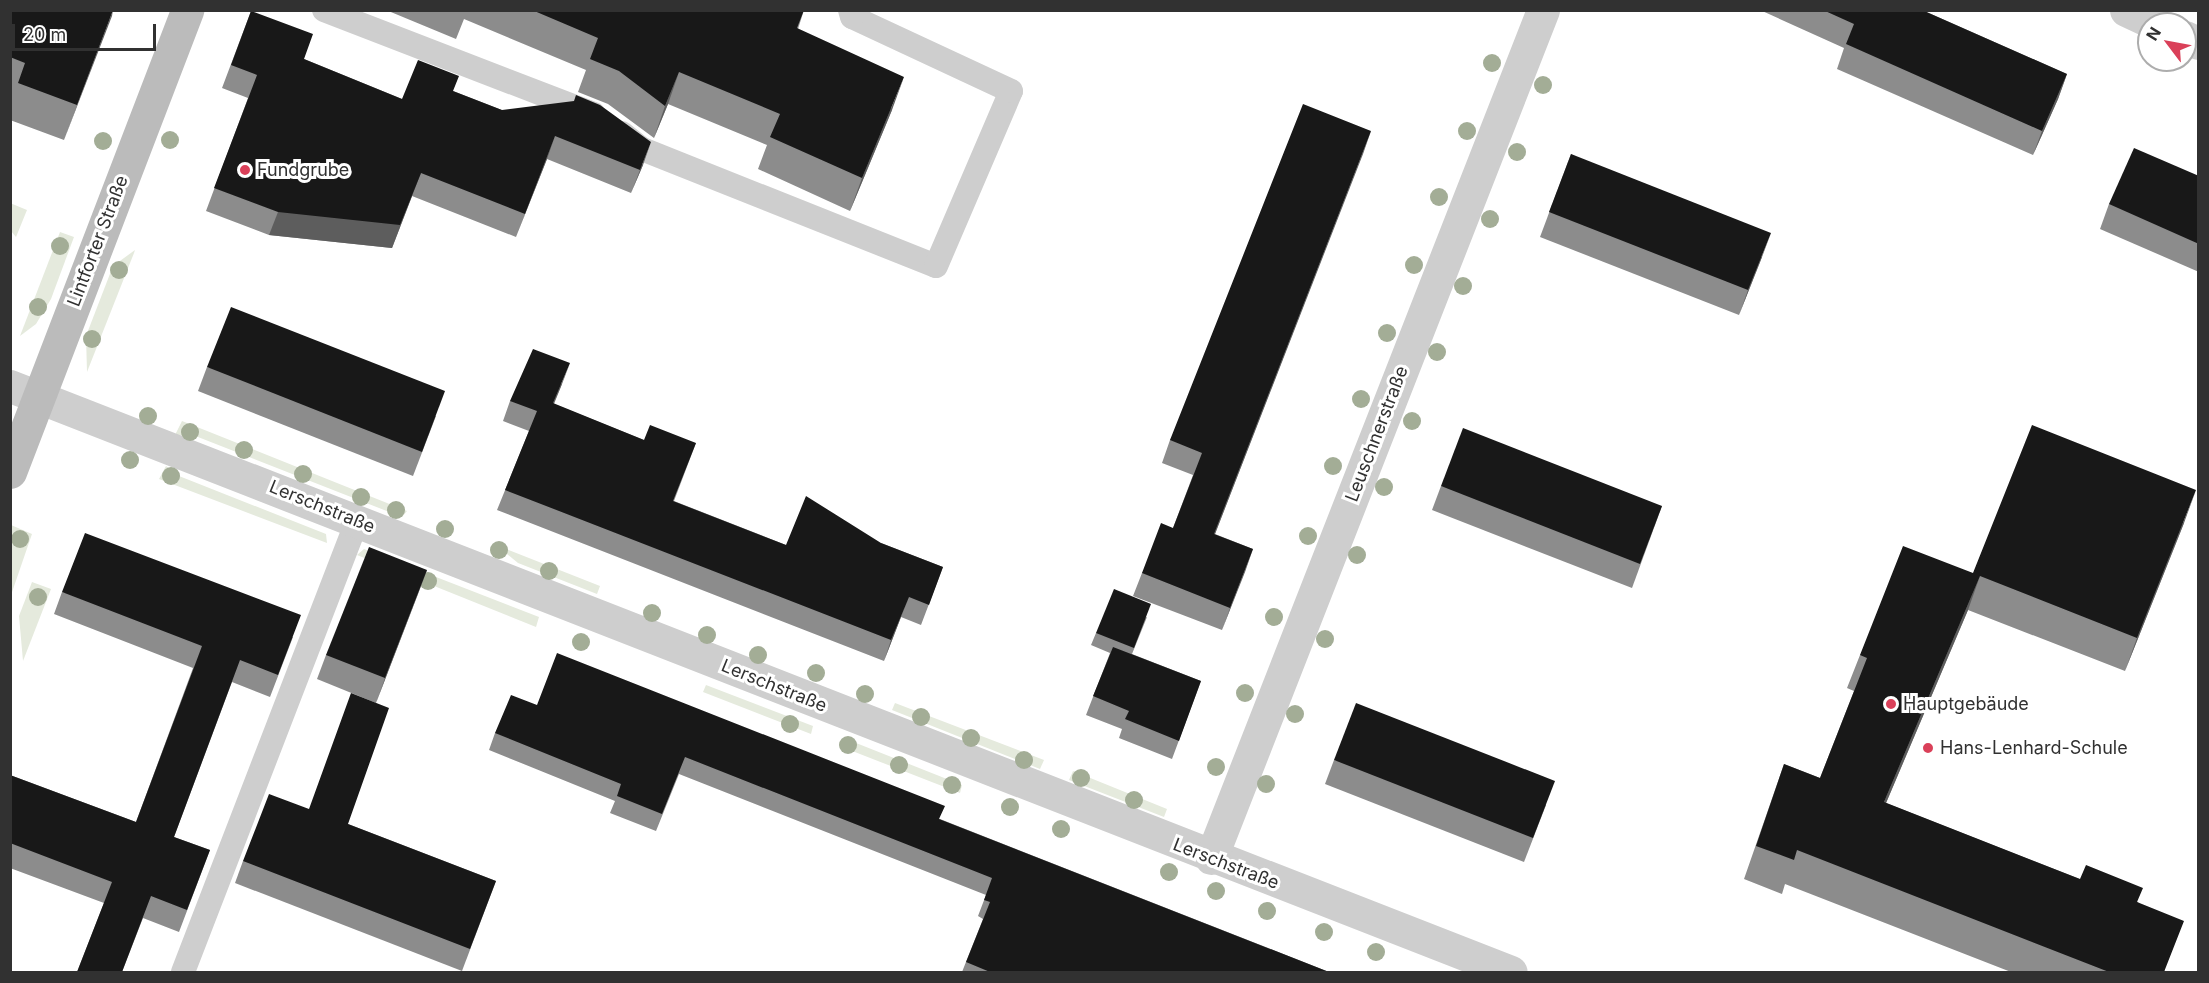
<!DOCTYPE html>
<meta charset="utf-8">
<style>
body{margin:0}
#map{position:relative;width:2209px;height:983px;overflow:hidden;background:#fff;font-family:Inter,sans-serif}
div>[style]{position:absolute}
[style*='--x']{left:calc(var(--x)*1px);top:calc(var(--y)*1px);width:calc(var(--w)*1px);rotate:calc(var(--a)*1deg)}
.green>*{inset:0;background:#e5eadd}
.lane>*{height:24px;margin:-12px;padding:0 12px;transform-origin:12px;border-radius:12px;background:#cecece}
.street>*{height:33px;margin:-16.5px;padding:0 16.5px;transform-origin:16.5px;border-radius:16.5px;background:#cecece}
.secondary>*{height:33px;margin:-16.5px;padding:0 16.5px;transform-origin:16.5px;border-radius:16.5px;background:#bbb}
.trees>*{width:18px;height:18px;margin:-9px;border-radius:50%;background:#a3ad96}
.wall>*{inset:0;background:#8c8c8c}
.shaded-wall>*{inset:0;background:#5d5d5d}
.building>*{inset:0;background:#181818}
.dots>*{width:16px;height:16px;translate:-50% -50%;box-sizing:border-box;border:3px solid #fff;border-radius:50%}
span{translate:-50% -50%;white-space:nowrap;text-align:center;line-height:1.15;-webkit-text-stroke:6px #fff;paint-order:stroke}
.poi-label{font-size:18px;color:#313131}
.left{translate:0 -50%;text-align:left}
.street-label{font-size:18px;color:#313131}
.frame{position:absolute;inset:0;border:12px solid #313131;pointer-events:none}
.north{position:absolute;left:2137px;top:12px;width:60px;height:60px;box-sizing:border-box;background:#fff;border:2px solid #adadad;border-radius:50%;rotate:302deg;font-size:16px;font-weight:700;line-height:24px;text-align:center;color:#313131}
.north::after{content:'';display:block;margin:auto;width:21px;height:27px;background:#da4059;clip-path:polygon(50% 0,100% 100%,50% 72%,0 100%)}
.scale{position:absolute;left:12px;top:24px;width:144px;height:27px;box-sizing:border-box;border:3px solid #313131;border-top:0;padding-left:8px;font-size:18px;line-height:21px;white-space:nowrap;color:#313131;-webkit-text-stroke:4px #fff;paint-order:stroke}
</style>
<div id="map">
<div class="green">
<div style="clip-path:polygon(10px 203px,27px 210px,16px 237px,11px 231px)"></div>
<div style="clip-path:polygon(60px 232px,74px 237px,51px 299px,36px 324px,20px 336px)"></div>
<div style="clip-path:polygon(135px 250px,134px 253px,87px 372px,86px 336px,113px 266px)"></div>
<div style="clip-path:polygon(182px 421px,407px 511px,402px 517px,198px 437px,175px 435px)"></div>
<div style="clip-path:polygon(166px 466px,179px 476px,326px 534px,327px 543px,159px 479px)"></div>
<div style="clip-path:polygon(11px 525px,32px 534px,11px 595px,10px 526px)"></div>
<div style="clip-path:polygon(496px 545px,600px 586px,597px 594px,518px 563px)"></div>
<div style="clip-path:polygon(364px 549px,539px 617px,536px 627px,357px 555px)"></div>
<div style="clip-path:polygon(32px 582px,51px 589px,23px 661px,19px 616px)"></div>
<div style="clip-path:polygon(706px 685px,813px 726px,811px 734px,703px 692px)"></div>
<div style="clip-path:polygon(895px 703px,1044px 760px,1040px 769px,892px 710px)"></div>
<div style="clip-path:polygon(846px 739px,962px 785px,960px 793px,842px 747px)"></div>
<div style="clip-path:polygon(1073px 771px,1167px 809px,1164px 817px,1069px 780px)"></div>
</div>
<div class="lane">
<div style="--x:324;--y:10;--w:289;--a:21.1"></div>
<div style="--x:622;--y:133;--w:26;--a:39"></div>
<div style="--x:642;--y:149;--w:316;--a:21.7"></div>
<div style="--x:936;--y:266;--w:190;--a:-66.8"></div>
<div style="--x:1011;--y:91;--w:175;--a:-155"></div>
<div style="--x:852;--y:17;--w:7;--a:-106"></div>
<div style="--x:183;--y:972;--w:484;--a:-68.9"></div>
</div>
<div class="street">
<div style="--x:2126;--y:10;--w:33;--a:25"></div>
<div style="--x:2185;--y:37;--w:14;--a:25"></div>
<div style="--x:10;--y:386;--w:1611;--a:21.33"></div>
<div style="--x:1211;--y:858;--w:911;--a:-68.62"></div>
</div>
<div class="secondary">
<div style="--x:10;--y:472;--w:495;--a:-69"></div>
</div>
<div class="trees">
<div style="left:1492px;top:63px"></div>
<div style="left:1543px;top:85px"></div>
<div style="left:1467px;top:131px"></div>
<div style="left:170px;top:140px"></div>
<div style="left:103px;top:141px"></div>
<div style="left:1517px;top:152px"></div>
<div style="left:1439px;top:197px"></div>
<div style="left:1490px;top:219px"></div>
<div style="left:60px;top:246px"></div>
<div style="left:1414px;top:265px"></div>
<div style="left:119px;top:270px"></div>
<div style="left:1463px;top:286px"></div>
<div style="left:38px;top:307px"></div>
<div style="left:1387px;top:333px"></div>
<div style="left:92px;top:339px"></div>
<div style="left:1437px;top:352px"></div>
<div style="left:1361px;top:399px"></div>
<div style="left:148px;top:416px"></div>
<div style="left:1412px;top:421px"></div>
<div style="left:190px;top:432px"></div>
<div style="left:244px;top:450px"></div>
<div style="left:130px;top:460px"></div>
<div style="left:1333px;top:466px"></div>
<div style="left:303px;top:474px"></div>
<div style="left:171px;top:476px"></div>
<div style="left:1384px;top:487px"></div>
<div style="left:361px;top:497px"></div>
<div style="left:396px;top:510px"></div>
<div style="left:445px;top:529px"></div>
<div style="left:1308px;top:536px"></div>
<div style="left:20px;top:539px"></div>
<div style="left:499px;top:550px"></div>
<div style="left:1357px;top:555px"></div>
<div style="left:549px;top:571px"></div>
<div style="left:428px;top:581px"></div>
<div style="left:38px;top:597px"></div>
<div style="left:652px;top:613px"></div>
<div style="left:1274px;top:617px"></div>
<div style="left:707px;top:635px"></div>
<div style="left:1325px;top:639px"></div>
<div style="left:581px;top:642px"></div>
<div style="left:758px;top:655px"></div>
<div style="left:816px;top:673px"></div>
<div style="left:1245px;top:693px"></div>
<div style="left:865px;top:694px"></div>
<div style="left:1295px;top:714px"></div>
<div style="left:921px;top:717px"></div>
<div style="left:790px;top:724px"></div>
<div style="left:971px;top:738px"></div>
<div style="left:848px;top:745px"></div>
<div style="left:1024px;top:760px"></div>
<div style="left:899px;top:765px"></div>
<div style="left:1216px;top:767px"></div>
<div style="left:1081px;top:778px"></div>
<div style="left:1266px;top:784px"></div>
<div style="left:952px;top:785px"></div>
<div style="left:1134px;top:800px"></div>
<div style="left:1010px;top:807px"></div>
<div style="left:1061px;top:829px"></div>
<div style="left:1169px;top:872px"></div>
<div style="left:1216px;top:891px"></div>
<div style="left:1267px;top:911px"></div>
<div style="left:1324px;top:932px"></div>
<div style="left:1376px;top:952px"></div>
</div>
<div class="wall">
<div style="clip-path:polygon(10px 10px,113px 10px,64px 140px,10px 120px,10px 103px,12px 98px,10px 97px)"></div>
<div style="clip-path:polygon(386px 10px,804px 10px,798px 29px,892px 110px,850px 211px,758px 169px,767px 145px,668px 104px,654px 138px,608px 104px,578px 92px,586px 70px,464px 19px,456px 39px)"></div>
<div style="clip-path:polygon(1760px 10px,1922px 10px,2067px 74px,2058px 99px,2033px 155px,1837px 69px,1844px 48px)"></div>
<div style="clip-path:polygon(251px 11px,304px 59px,402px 99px,453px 91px,643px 165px,631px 193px,547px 159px,516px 237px,412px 196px,392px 248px,269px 235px,206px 211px,248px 98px,222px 88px)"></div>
<div style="clip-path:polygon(1371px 131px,1215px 534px,1253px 549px,1222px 630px,1133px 596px,1142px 573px,1173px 528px,1193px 475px,1162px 463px,1170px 440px)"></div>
<div style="clip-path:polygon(1571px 154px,1762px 257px,1739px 315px,1540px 237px)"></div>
<div style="clip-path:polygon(2199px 176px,2199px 272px,2100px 229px,2109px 204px)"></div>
<div style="clip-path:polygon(207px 367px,436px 416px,413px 476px,198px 391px)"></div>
<div style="clip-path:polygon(562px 384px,554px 404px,644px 440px,696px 443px,674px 501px,786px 545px,881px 543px,943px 567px,921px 625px,901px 617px,884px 661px,497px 510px,529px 431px,503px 421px,510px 401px)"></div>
<div style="clip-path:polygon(1441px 486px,1662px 506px,1632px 588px,1432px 510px)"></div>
<div style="clip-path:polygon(2184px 523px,2125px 671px,1968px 610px,1886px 803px,2138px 902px,2165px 972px,2011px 972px,1785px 884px,1782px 894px,1744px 879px,1784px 764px,1820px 778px,1854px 691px,1847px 688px,1860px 655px,1973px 573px)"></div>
<div style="clip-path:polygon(427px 570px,376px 703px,317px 679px,326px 655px)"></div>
<div style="clip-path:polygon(62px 592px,293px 637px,270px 697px,232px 682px,174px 837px,210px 850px,179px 932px,143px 918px,122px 972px,77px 972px,104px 903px,10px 868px,10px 775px,136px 822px,193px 668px,54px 614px)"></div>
<div style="clip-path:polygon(1147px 617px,1132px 654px,1201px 681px,1172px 759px,1119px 738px,1122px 729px,1086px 715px,1110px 653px,1091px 645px,1096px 633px)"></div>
<div style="clip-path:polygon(537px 705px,940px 819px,1329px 972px,962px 972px,983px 919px,978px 916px,986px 895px,679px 774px,656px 831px,610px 813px,615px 801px,489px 750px,495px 733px)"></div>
<div style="clip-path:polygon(1334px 760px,1546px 805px,1524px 862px,1325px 784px)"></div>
<div style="clip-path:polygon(348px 824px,496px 881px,462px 971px,235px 883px,243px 861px)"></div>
</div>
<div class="shaded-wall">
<div style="clip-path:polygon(113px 10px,112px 16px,64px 140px,77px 105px)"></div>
<div style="clip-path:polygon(679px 72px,668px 104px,654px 138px,665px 106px)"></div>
<div style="clip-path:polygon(2067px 74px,2058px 99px,2033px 155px,2042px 131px)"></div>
<div style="clip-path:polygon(904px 77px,892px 110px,850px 211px,862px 178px)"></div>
<div style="clip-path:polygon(1371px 131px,1363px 154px,1206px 557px,1214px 534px)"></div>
<div style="clip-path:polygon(555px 136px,547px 159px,516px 237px,525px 214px)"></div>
<div style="clip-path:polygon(651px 142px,643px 165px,631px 193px,640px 170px)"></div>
<div style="clip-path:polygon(421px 173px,392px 248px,269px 235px,278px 212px)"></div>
<div style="clip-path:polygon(1771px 233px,1762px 257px,1739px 315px,1748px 290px)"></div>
<div style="clip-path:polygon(570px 363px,562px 384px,545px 424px,553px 403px)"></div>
<div style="clip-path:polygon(2196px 490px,2184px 523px,2125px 671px,2137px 638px)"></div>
<div style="clip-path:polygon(1253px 549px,1245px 572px,1222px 630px,1230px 608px)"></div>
<div style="clip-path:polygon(427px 570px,418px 594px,376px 703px,385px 678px)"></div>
<div style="clip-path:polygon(1980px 576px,1968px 610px,1872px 836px,1884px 802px)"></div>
<div style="clip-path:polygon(909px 597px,901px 617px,884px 661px,891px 640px)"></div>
</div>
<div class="building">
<div style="clip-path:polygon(10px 10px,113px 10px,77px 105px,18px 83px,25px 63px,10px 57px)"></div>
<div style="clip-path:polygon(532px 10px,804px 10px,797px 28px,904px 77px,862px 178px,770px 137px,780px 114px,679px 72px,665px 106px,619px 71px,590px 59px,598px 38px)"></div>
<div style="clip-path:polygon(1823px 10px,1922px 10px,2067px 74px,2042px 131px,1846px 44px,1854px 24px)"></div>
<div style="clip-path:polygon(251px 11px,313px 34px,304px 59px,402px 99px,418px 60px,459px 76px,453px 91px,502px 110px,574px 101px,576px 95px,600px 105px,651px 142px,640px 170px,555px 136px,525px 214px,421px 173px,400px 225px,278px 212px,214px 188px,257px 75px,231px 65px)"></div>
<div style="clip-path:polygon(1303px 104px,1371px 131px,1214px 534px,1253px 549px,1230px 608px,1142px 573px,1161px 523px,1173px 528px,1202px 453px,1170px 440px)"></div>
<div style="clip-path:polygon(2134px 148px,2199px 176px,2199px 244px,2109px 204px)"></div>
<div style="clip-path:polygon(1571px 154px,1771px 233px,1748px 290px,1549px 212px)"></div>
<div style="clip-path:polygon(231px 307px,445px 391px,422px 452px,207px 367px)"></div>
<div style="clip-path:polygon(533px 349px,570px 363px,553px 403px,644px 440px,650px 425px,696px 443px,673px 501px,786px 545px,806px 496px,881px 543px,943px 567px,929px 605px,909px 597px,891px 640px,505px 490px,537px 411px,510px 401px)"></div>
<div style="clip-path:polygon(2032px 425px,2196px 490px,2137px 638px,1980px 576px,1884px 802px,2080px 879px,2086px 865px,2143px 888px,2137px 902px,2184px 921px,2164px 972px,2109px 972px,1797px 850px,1794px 860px,1756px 846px,1784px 764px,1820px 778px,1867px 658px,1860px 655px,1903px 546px,1973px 573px)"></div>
<div style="clip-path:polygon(1463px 428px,1662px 506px,1640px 564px,1441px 486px)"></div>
<div style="clip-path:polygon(85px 533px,301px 615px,278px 675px,240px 660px,174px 837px,210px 850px,187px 910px,151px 896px,122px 972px,77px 972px,112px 882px,10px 843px,10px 775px,136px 822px,202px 646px,62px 592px)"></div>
<div style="clip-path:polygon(369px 547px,427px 570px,385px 678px,326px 655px)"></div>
<div style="clip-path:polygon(1114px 589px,1151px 604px,1134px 648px,1096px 633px)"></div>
<div style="clip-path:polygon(1113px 647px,1201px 681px,1179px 741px,1125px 719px,1129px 711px,1093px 696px)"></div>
<div style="clip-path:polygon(557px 653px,945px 806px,939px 819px,1329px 972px,990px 972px,966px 962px,990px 902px,984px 900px,992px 878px,685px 757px,662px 814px,617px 796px,621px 784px,495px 733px,511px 695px,537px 705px)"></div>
<div style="clip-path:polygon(351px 693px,389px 708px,348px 824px,496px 881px,470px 949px,243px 861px,269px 794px,309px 809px)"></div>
<div style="clip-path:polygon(1356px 703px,1555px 781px,1533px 838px,1334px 760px)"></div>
</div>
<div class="dots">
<div style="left:245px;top:170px;background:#da4059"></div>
<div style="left:1891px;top:704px;background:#da4059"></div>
<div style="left:1928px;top:748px;background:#da4059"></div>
</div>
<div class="poi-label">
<span class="left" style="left:257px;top:170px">Fundgrube</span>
<span class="left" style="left:1903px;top:704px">Hauptgebäude</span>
<span class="left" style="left:1940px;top:748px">Hans-Lenhard-Schule</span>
</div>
<div class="street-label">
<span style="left:98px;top:241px;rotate:-69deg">Lintforter Straße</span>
<span style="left:1377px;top:434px;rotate:-69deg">Leuschnerstraße</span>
<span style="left:322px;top:507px;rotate:22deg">Lerschstraße</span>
<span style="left:774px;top:686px;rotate:22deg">Lerschstraße</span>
<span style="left:1226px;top:864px;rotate:21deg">Lerschstraße</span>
</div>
<div class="frame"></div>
<div class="north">N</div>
<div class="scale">20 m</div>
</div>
